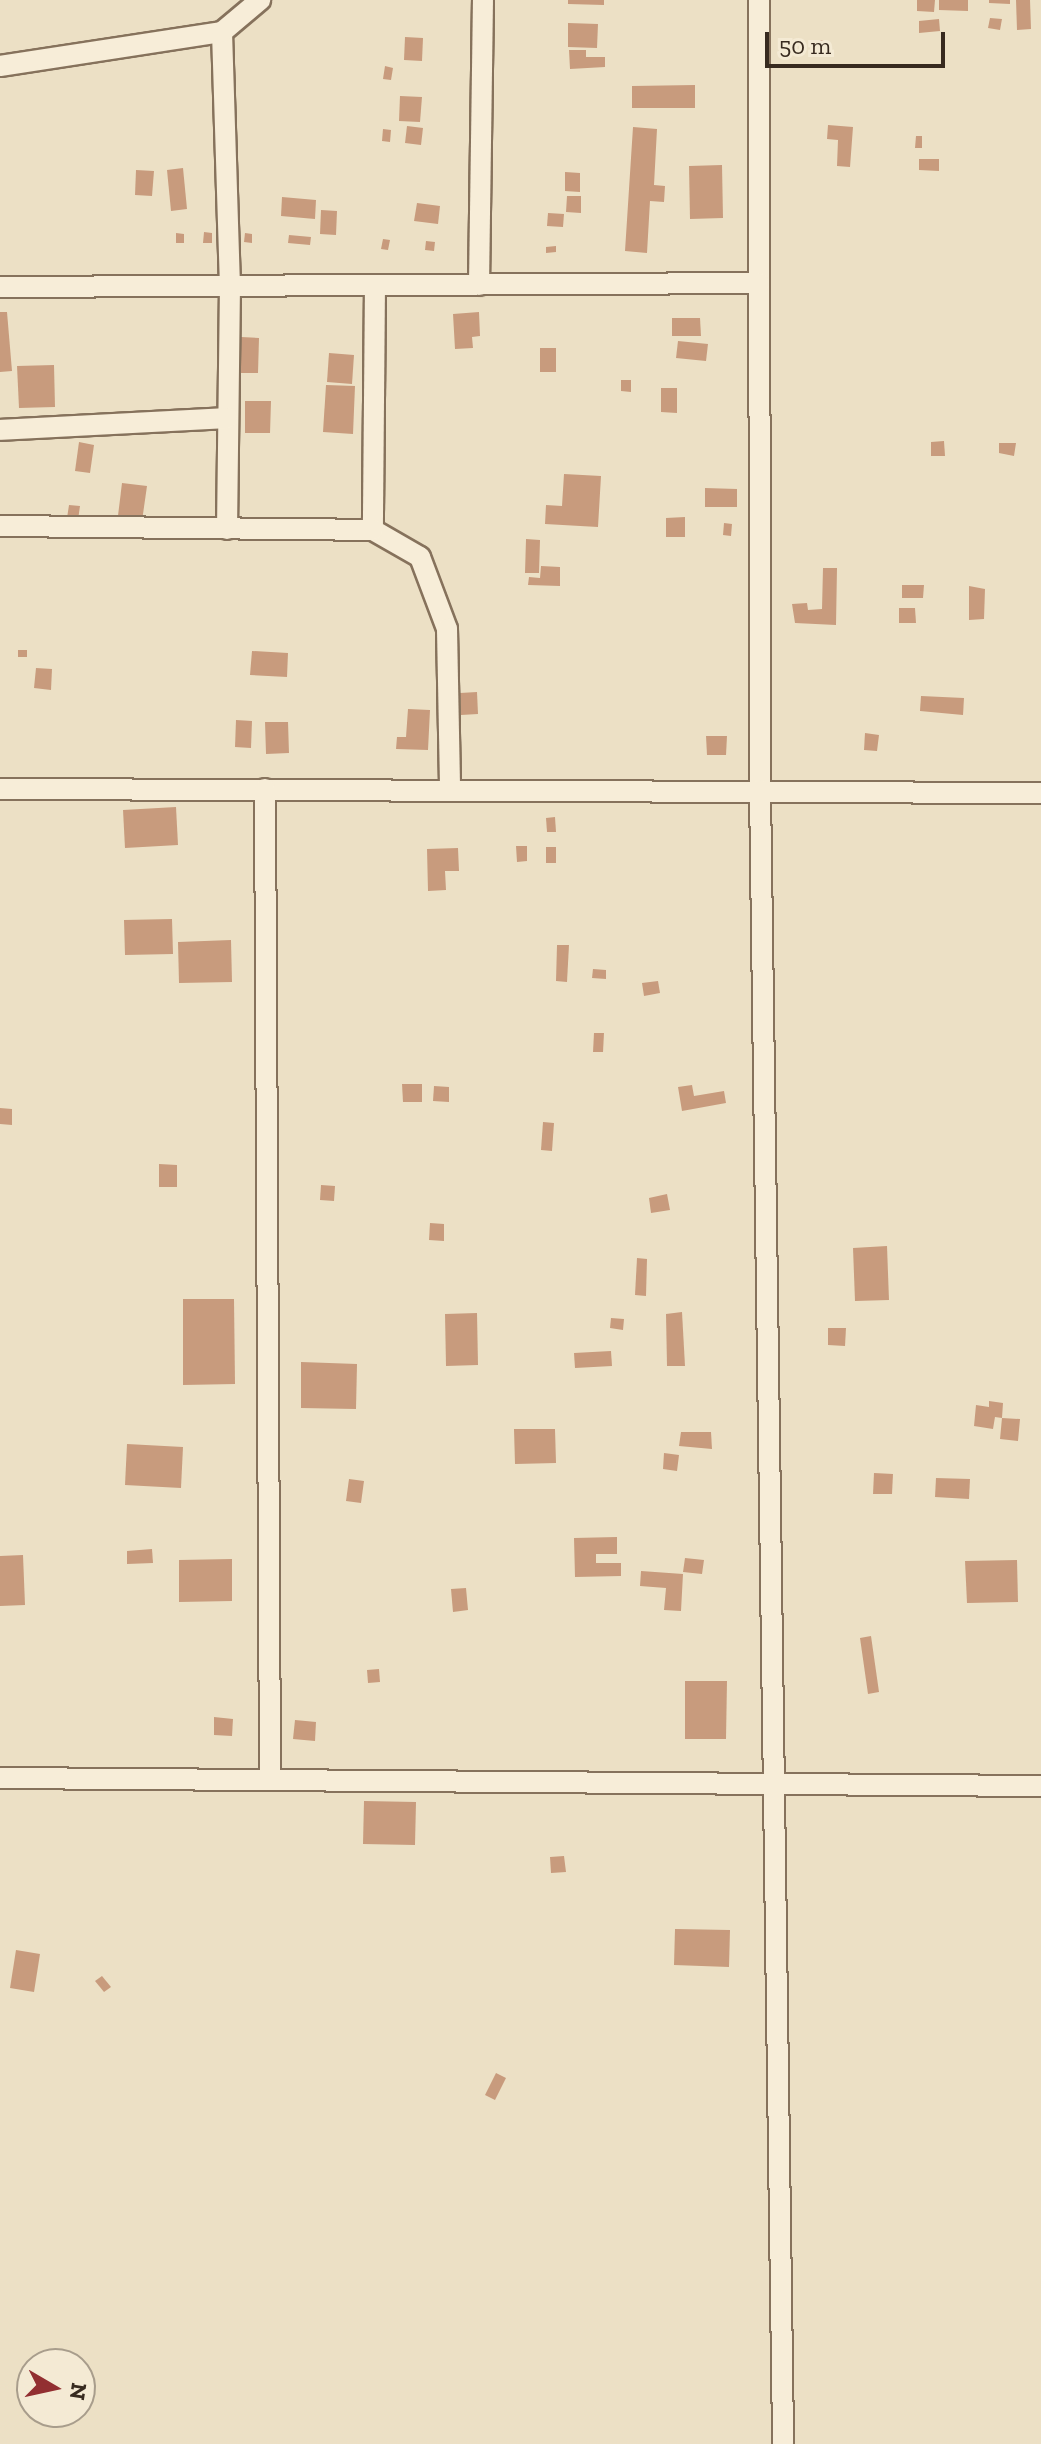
<!DOCTYPE html>
<style>
body{margin:0}
#map{position:relative;width:1041px;height:2444px;overflow:hidden;background:#ece0c5;font-family:"Zilla Slab",serif}
div>[style]{position:absolute}
[style*='--x']{left:calc(var(--x)*1px);top:calc(var(--y)*1px);width:calc(var(--w)*1px);rotate:calc(var(--a)*1deg)}
.building>*{inset:0;background:#c89b7d}
.roads{filter:drop-shadow(2px 0 #86725c) drop-shadow(-2px 0 #86725c) drop-shadow(0 2px #86725c) drop-shadow(0 -2px #86725c)}
.minor>*{height:20px;margin:-10px;padding:0 10px;transform-origin:10px;border-radius:10px;background:#f7edd8}
span{translate:-50% -50%;white-space:nowrap;text-align:center;line-height:1.15;-webkit-text-stroke:8px #f4ead4;paint-order:stroke}
.north{position:absolute;left:16px;top:2348px;width:80px;height:80px;box-sizing:border-box;background:#f4ead4;border:2px solid #a89d8c;border-radius:50%;rotate:99deg;font-size:22px;font-weight:700;line-height:32px;text-align:center;color:#372a1f}
.north::after{content:'';display:block;margin:auto;width:28px;height:36px;background:#922f31;clip-path:polygon(50% 0,100% 100%,50% 72%,0 100%)}
.scale{position:absolute;left:765px;top:32px;width:180px;height:36px;box-sizing:border-box;border:4px solid #372a1f;border-top:0;padding-left:10px;font-size:24px;line-height:28px;white-space:nowrap;color:#372a1f;-webkit-text-stroke:6px #f4ead4;paint-order:stroke}
</style>
<div id="map">
<div class="building">
<div style="clip-path:polygon(568px 0,604px 0,604px 5px,568px 4px)"></div>
<div style="clip-path:polygon(917px 0,935px 0,934px 12px,917px 11px)"></div>
<div style="clip-path:polygon(939px 0,968px 0,968px 11px,939px 10px)"></div>
<div style="clip-path:polygon(989px 0,1010px 0,1010px 4px,989px 3px)"></div>
<div style="clip-path:polygon(1016px 0,1030px 0,1031px 29px,1017px 30px)"></div>
<div style="clip-path:polygon(990px 18px,1002px 19px,1000px 30px,988px 28px)"></div>
<div style="clip-path:polygon(939px 19px,940px 31px,919px 33px,919px 21px)"></div>
<div style="clip-path:polygon(568px 23px,598px 24px,597px 48px,568px 47px)"></div>
<div style="clip-path:polygon(405px 37px,423px 38px,422px 61px,404px 60px)"></div>
<div style="clip-path:polygon(820px 40px,830px 42px,828px 53px,818px 51px)"></div>
<div style="clip-path:polygon(569px 50px,586px 50px,586px 57px,605px 57px,605px 67px,570px 69px)"></div>
<div style="clip-path:polygon(385px 66px,393px 68px,391px 80px,383px 79px)"></div>
<div style="clip-path:polygon(695px 85px,695px 108px,632px 108px,632px 86px)"></div>
<div style="clip-path:polygon(400px 96px,422px 97px,420px 122px,399px 121px)"></div>
<div style="clip-path:polygon(828px 125px,853px 127px,850px 167px,837px 166px,838px 140px,827px 139px)"></div>
<div style="clip-path:polygon(407px 126px,423px 128px,421px 145px,405px 143px)"></div>
<div style="clip-path:polygon(633px 127px,657px 129px,654px 185px,665px 186px,664px 202px,650px 201px,647px 253px,625px 251px)"></div>
<div style="clip-path:polygon(383px 129px,391px 130px,390px 142px,382px 141px)"></div>
<div style="clip-path:polygon(916px 136px,922px 136px,922px 148px,915px 148px)"></div>
<div style="clip-path:polygon(919px 159px,939px 159px,939px 171px,919px 170px)"></div>
<div style="clip-path:polygon(722px 165px,723px 218px,690px 219px,689px 166px)"></div>
<div style="clip-path:polygon(183px 168px,187px 209px,171px 211px,167px 170px)"></div>
<div style="clip-path:polygon(136px 170px,154px 171px,152px 196px,135px 195px)"></div>
<div style="clip-path:polygon(565px 172px,580px 173px,580px 192px,565px 191px)"></div>
<div style="clip-path:polygon(567px 196px,581px 196px,581px 213px,566px 212px)"></div>
<div style="clip-path:polygon(282px 197px,316px 200px,315px 219px,281px 216px)"></div>
<div style="clip-path:polygon(417px 203px,440px 206px,438px 224px,414px 221px)"></div>
<div style="clip-path:polygon(321px 210px,337px 211px,336px 235px,320px 234px)"></div>
<div style="clip-path:polygon(548px 213px,564px 214px,563px 227px,547px 226px)"></div>
<div style="clip-path:polygon(204px 232px,212px 233px,212px 243px,203px 243px)"></div>
<div style="clip-path:polygon(176px 233px,184px 234px,184px 243px,176px 243px)"></div>
<div style="clip-path:polygon(245px 233px,252px 234px,252px 243px,244px 242px)"></div>
<div style="clip-path:polygon(289px 235px,311px 237px,310px 245px,288px 243px)"></div>
<div style="clip-path:polygon(383px 239px,390px 240px,388px 250px,381px 249px)"></div>
<div style="clip-path:polygon(426px 241px,435px 242px,434px 251px,425px 250px)"></div>
<div style="clip-path:polygon(556px 246px,556px 252px,546px 253px,546px 247px)"></div>
<div style="clip-path:polygon(0 312px,7px 312px,12px 371px,0 372px)"></div>
<div style="clip-path:polygon(479px 312px,480px 336px,472px 337px,473px 348px,455px 349px,453px 314px)"></div>
<div style="clip-path:polygon(672px 318px,700px 318px,701px 336px,672px 336px)"></div>
<div style="clip-path:polygon(241px 337px,259px 338px,258px 373px,240px 373px)"></div>
<div style="clip-path:polygon(678px 341px,708px 344px,706px 361px,676px 358px)"></div>
<div style="clip-path:polygon(540px 348px,556px 348px,556px 372px,540px 372px)"></div>
<div style="clip-path:polygon(329px 353px,354px 355px,352px 384px,327px 382px)"></div>
<div style="clip-path:polygon(54px 365px,55px 407px,19px 408px,17px 366px)"></div>
<div style="clip-path:polygon(621px 380px,631px 380px,631px 392px,621px 391px)"></div>
<div style="clip-path:polygon(326px 385px,355px 386px,353px 434px,323px 432px)"></div>
<div style="clip-path:polygon(661px 388px,677px 388px,677px 413px,661px 412px)"></div>
<div style="clip-path:polygon(245px 401px,271px 401px,270px 433px,245px 433px)"></div>
<div style="clip-path:polygon(944px 441px,945px 456px,931px 456px,931px 442px)"></div>
<div style="clip-path:polygon(79px 442px,94px 445px,90px 473px,75px 471px)"></div>
<div style="clip-path:polygon(999px 443px,1016px 443px,1014px 456px,999px 453px)"></div>
<div style="clip-path:polygon(564px 474px,601px 476px,598px 527px,545px 524px,546px 505px,562px 506px)"></div>
<div style="clip-path:polygon(122px 483px,147px 486px,141px 528px,117px 524px)"></div>
<div style="clip-path:polygon(705px 488px,737px 489px,737px 507px,705px 507px)"></div>
<div style="clip-path:polygon(69px 505px,80px 506px,78px 520px,67px 518px)"></div>
<div style="clip-path:polygon(685px 517px,685px 537px,666px 537px,666px 518px)"></div>
<div style="clip-path:polygon(724px 523px,732px 524px,731px 536px,723px 535px)"></div>
<div style="clip-path:polygon(526px 539px,540px 540px,539px 573px,525px 573px)"></div>
<div style="clip-path:polygon(541px 566px,560px 567px,560px 586px,528px 585px,529px 577px,540px 578px)"></div>
<div style="clip-path:polygon(823px 568px,837px 568px,836px 625px,795px 623px,792px 604px,807px 603px,808px 610px,822px 609px)"></div>
<div style="clip-path:polygon(902px 585px,924px 585px,923px 598px,902px 598px)"></div>
<div style="clip-path:polygon(969px 586px,985px 589px,984px 619px,969px 620px)"></div>
<div style="clip-path:polygon(899px 608px,915px 608px,916px 623px,899px 623px)"></div>
<div style="clip-path:polygon(18px 650px,27px 650px,27px 657px,18px 657px)"></div>
<div style="clip-path:polygon(252px 651px,288px 653px,287px 677px,250px 675px)"></div>
<div style="clip-path:polygon(36px 668px,52px 669px,51px 690px,34px 688px)"></div>
<div style="clip-path:polygon(477px 692px,478px 714px,461px 715px,460px 693px)"></div>
<div style="clip-path:polygon(921px 696px,964px 698px,963px 715px,920px 711px)"></div>
<div style="clip-path:polygon(408px 709px,430px 710px,428px 750px,396px 749px,397px 737px,406px 737px)"></div>
<div style="clip-path:polygon(236px 720px,252px 721px,251px 748px,235px 747px)"></div>
<div style="clip-path:polygon(265px 722px,288px 722px,289px 753px,266px 754px)"></div>
<div style="clip-path:polygon(865px 733px,879px 735px,877px 751px,864px 750px)"></div>
<div style="clip-path:polygon(706px 736px,727px 736px,726px 755px,707px 755px)"></div>
<div style="clip-path:polygon(176px 807px,178px 845px,125px 848px,123px 810px)"></div>
<div style="clip-path:polygon(555px 817px,556px 832px,547px 832px,546px 818px)"></div>
<div style="clip-path:polygon(516px 846px,527px 846px,527px 861px,517px 862px)"></div>
<div style="clip-path:polygon(546px 847px,556px 847px,556px 863px,546px 863px)"></div>
<div style="clip-path:polygon(458px 848px,459px 871px,445px 871px,446px 890px,428px 891px,427px 849px)"></div>
<div style="clip-path:polygon(172px 919px,173px 954px,125px 955px,124px 920px)"></div>
<div style="clip-path:polygon(231px 940px,232px 982px,179px 983px,178px 942px)"></div>
<div style="clip-path:polygon(557px 945px,569px 945px,567px 982px,556px 981px)"></div>
<div style="clip-path:polygon(593px 969px,606px 970px,606px 979px,592px 978px)"></div>
<div style="clip-path:polygon(658px 981px,660px 993px,644px 996px,642px 983px)"></div>
<div style="clip-path:polygon(594px 1033px,604px 1033px,603px 1052px,593px 1052px)"></div>
<div style="clip-path:polygon(402px 1084px,422px 1084px,422px 1102px,403px 1102px)"></div>
<div style="clip-path:polygon(692px 1085px,694px 1096px,724px 1091px,726px 1103px,682px 1111px,678px 1087px)"></div>
<div style="clip-path:polygon(434px 1086px,449px 1087px,449px 1102px,433px 1101px)"></div>
<div style="clip-path:polygon(0 1108px,12px 1109px,12px 1125px,0 1124px)"></div>
<div style="clip-path:polygon(543px 1122px,554px 1123px,552px 1151px,541px 1150px)"></div>
<div style="clip-path:polygon(159px 1164px,177px 1165px,177px 1187px,159px 1187px)"></div>
<div style="clip-path:polygon(321px 1185px,335px 1186px,334px 1201px,320px 1200px)"></div>
<div style="clip-path:polygon(667px 1194px,670px 1210px,651px 1213px,649px 1198px)"></div>
<div style="clip-path:polygon(430px 1223px,444px 1224px,444px 1241px,429px 1240px)"></div>
<div style="clip-path:polygon(887px 1246px,889px 1300px,855px 1301px,853px 1248px)"></div>
<div style="clip-path:polygon(637px 1258px,647px 1259px,646px 1296px,635px 1295px)"></div>
<div style="clip-path:polygon(183px 1299px,234px 1299px,235px 1384px,183px 1385px)"></div>
<div style="clip-path:polygon(682px 1312px,685px 1366px,667px 1366px,666px 1314px)"></div>
<div style="clip-path:polygon(477px 1313px,478px 1365px,446px 1366px,445px 1314px)"></div>
<div style="clip-path:polygon(611px 1318px,624px 1319px,623px 1330px,610px 1328px)"></div>
<div style="clip-path:polygon(828px 1328px,846px 1328px,845px 1346px,828px 1345px)"></div>
<div style="clip-path:polygon(611px 1351px,612px 1366px,575px 1368px,574px 1353px)"></div>
<div style="clip-path:polygon(301px 1362px,357px 1364px,356px 1409px,301px 1408px)"></div>
<div style="clip-path:polygon(989px 1401px,1003px 1403px,1002px 1418px,995px 1417px,993px 1429px,974px 1426px,976px 1405px,989px 1407px)"></div>
<div style="clip-path:polygon(1002px 1418px,1020px 1419px,1018px 1441px,1000px 1439px)"></div>
<div style="clip-path:polygon(514px 1429px,555px 1429px,556px 1463px,515px 1464px)"></div>
<div style="clip-path:polygon(681px 1432px,711px 1432px,712px 1449px,679px 1446px)"></div>
<div style="clip-path:polygon(127px 1444px,183px 1447px,181px 1488px,125px 1485px)"></div>
<div style="clip-path:polygon(664px 1453px,679px 1455px,677px 1471px,663px 1469px)"></div>
<div style="clip-path:polygon(874px 1473px,893px 1474px,892px 1494px,873px 1494px)"></div>
<div style="clip-path:polygon(936px 1478px,970px 1479px,969px 1499px,935px 1497px)"></div>
<div style="clip-path:polygon(349px 1479px,364px 1481px,361px 1503px,346px 1501px)"></div>
<div style="clip-path:polygon(617px 1537px,617px 1554px,596px 1554px,596px 1563px,621px 1563px,621px 1576px,575px 1577px,574px 1538px)"></div>
<div style="clip-path:polygon(152px 1549px,153px 1563px,127px 1564px,127px 1551px)"></div>
<div style="clip-path:polygon(23px 1555px,25px 1605px,0 1606px,0 1556px)"></div>
<div style="clip-path:polygon(685px 1558px,704px 1560px,702px 1574px,683px 1572px)"></div>
<div style="clip-path:polygon(232px 1559px,232px 1601px,179px 1602px,179px 1560px)"></div>
<div style="clip-path:polygon(1017px 1560px,1018px 1602px,967px 1603px,965px 1561px)"></div>
<div style="clip-path:polygon(641px 1571px,683px 1574px,681px 1611px,664px 1610px,666px 1588px,640px 1586px)"></div>
<div style="clip-path:polygon(466px 1588px,468px 1610px,453px 1612px,451px 1589px)"></div>
<div style="clip-path:polygon(871px 1636px,879px 1692px,868px 1694px,860px 1638px)"></div>
<div style="clip-path:polygon(379px 1669px,380px 1682px,368px 1683px,367px 1670px)"></div>
<div style="clip-path:polygon(685px 1681px,727px 1681px,726px 1739px,685px 1739px)"></div>
<div style="clip-path:polygon(214px 1717px,233px 1719px,232px 1736px,214px 1735px)"></div>
<div style="clip-path:polygon(295px 1720px,316px 1722px,315px 1741px,293px 1739px)"></div>
<div style="clip-path:polygon(364px 1801px,416px 1802px,415px 1845px,363px 1844px)"></div>
<div style="clip-path:polygon(564px 1856px,566px 1872px,551px 1873px,550px 1857px)"></div>
<div style="clip-path:polygon(675px 1929px,730px 1930px,729px 1967px,674px 1965px)"></div>
<div style="clip-path:polygon(16px 1950px,40px 1954px,34px 1992px,10px 1988px)"></div>
<div style="clip-path:polygon(102px 1976px,111px 1987px,104px 1992px,95px 1981px)"></div>
<div style="clip-path:polygon(496px 2073px,506px 2078px,495px 2100px,485px 2095px)"></div>
</div>
<div class="roads">
<div class="minor">
<div style="--x:759;--y:0;--w:790;--a:89.93"></div>
<div style="--x:760;--y:790;--w:1654;--a:89.2"></div>
<div style="--x:222;--y:32;--w:253;--a:88.2"></div>
<div style="--x:230;--y:285;--w:244;--a:90.7"></div>
<div style="--x:0;--y:66;--w:225;--a:-8.7"></div>
<div style="--x:222;--y:32;--w:50;--a:-40.1"></div>
<div style="--x:375;--y:285;--w:245;--a:90.5"></div>
<div style="--x:373;--y:530;--w:54;--a:29.9"></div>
<div style="--x:420;--y:557;--w:77;--a:69.4"></div>
<div style="--x:447;--y:629;--w:160;--a:88.9"></div>
<div style="--x:479;--y:285;--w:285;--a:-89.2"></div>
<div style="--x:0;--y:287;--w:759;--a:-0.3"></div>
<div style="--x:0;--y:430;--w:228;--a:-3"></div>
<div style="--x:0;--y:526;--w:373;--a:0.6"></div>
<div style="--x:0;--y:789;--w:1041;--a:0.22"></div>
<div style="--x:265;--y:789;--w:991;--a:89.71"></div>
<div style="--x:0;--y:1778;--w:1041;--a:0.44"></div>
</div>
</div>
<div class="north">N</div>
<div class="scale">50 m</div>
</div>
